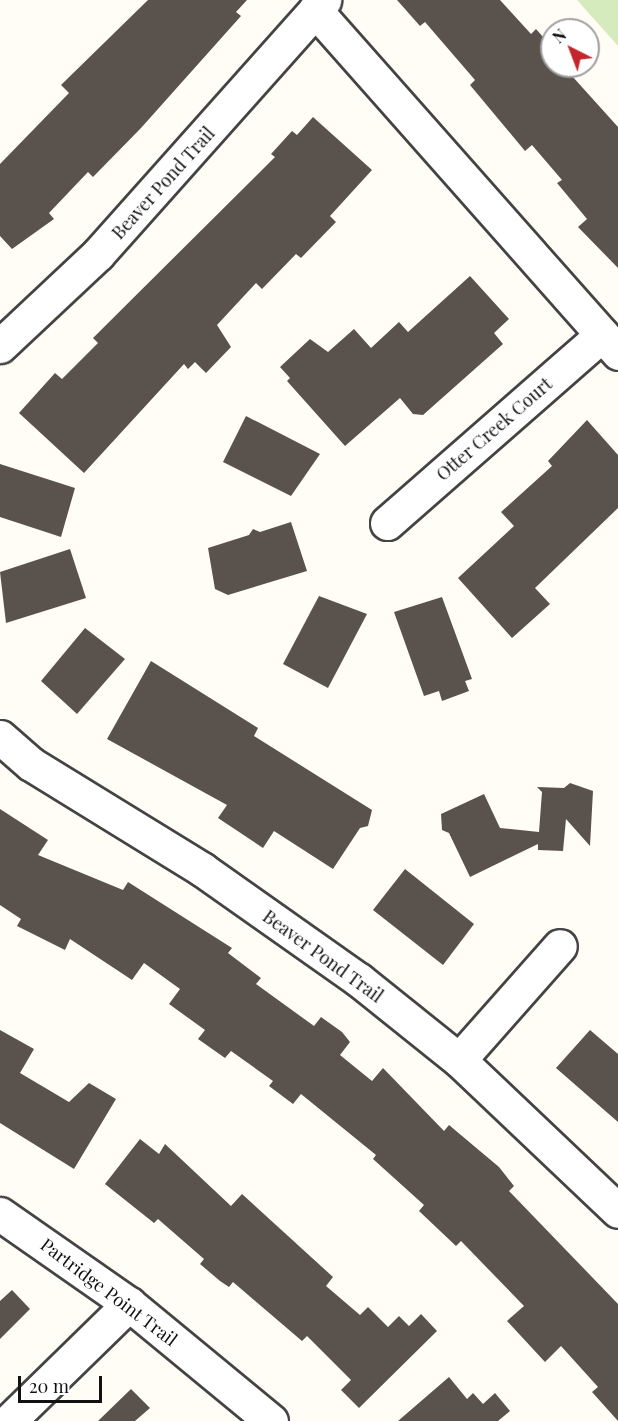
<!DOCTYPE html>
<style>
body{margin:0}
#map{position:relative;width:618px;height:1421px;overflow:hidden;background:#fffdf5;font-family:"Playfair Display",serif}
div>[style]{position:absolute}
[style*='--x']{left:calc(var(--x)*1px);top:calc(var(--y)*1px);width:calc(var(--w)*1px);rotate:calc(var(--a)*1deg)}
.green>*{inset:0;background:#d5ebbd}
.building>*{inset:0;background:#5a524d}
.roads{filter:drop-shadow(2px 0 #444) drop-shadow(-2px 0 #444) drop-shadow(0 2px #444) drop-shadow(0 -2px #444)}
.minor>*{height:33px;margin:-16.5px;padding:0 16.5px;transform-origin:16.5px;border-radius:16.5px;background:#fff}
span{translate:-50% -50%;white-space:nowrap;text-align:center;line-height:1.15;-webkit-text-stroke:6px #fff;paint-order:stroke}
.street-label{font-size:18px;color:#111}
.north{position:absolute;left:540px;top:18px;width:60px;height:60px;box-sizing:border-box;background:#fff;border:2px solid #a0a0a0;border-radius:50%;rotate:318deg;font-size:16px;font-weight:700;line-height:24px;text-align:center;color:#111}
.north::after{content:'';display:block;margin:auto;width:21px;height:27px;background:#c4262e;clip-path:polygon(50% 0,100% 100%,50% 72%,0 100%)}
.scale{position:absolute;left:18px;top:1376px;width:84px;height:27px;box-sizing:border-box;border:3px solid #111;border-top:0;padding-left:8px;font-size:18px;line-height:21px;white-space:nowrap;color:#111;-webkit-text-stroke:4px #fff;paint-order:stroke}
</style>
<div id="map">
<div class="green">
<div style="clip-path:polygon(577px 0,618px 0,618px 46px)"></div>
</div>
<div class="building">
<div style="clip-path:polygon(148px 0,247px 0,236px 12px,241px 16px,141px 128px,93px 177px,88px 172px,49px 213px,54px 219px,12px 249px,0 236px,0 164px,69px 93px,61px 85px)"></div>
<div style="clip-path:polygon(397px 0,500px 0,531px 34px,536px 29px,552px 47px,552px 66px,563px 66px,618px 127px,618px 268px,578px 227px,587px 219px,557px 183px,562px 180px,532px 145px,525px 151px,470px 85px,475px 80px,425px 22px,420px 26px)"></div>
<div style="clip-path:polygon(313px 117px,372px 170px,330px 216px,336px 222px,301px 258px,296px 254px,262px 289px,256px 283px,217px 325px,231px 347px,206px 373px,195px 362px,188px 369px,184px 364px,84px 473px,19px 413px,55px 373px,62px 379px,98px 343px,93px 338px,275px 157px,271px 154px,292px 131px,297px 135px)"></div>
<div style="clip-path:polygon(470px 276px,509px 319px,494px 333px,503px 344px,423px 415px,413px 414px,400px 398px,345px 446px,287px 381px,290px 378px,280px 367px,310px 339px,328px 352px,354px 329px,371px 348px,399px 322px,408px 332px)"></div>
<div style="clip-path:polygon(246px 416px,320px 454px,291px 496px,223px 462px)"></div>
<div style="clip-path:polygon(587px 420px,618px 455px,618px 508px,535px 588px,550px 604px,512px 638px,458px 578px,514px 526px,501px 512px,552px 466px,548px 461px)"></div>
<div style="clip-path:polygon(0 464px,75px 488px,61px 537px,0 517px)"></div>
<div style="clip-path:polygon(291px 522px,307px 571px,228px 595px,215px 589px,208px 548px,249px 535px,253px 529px,260px 532px)"></div>
<div style="clip-path:polygon(70px 549px,86px 598px,6px 623px,0 572px)"></div>
<div style="clip-path:polygon(319px 596px,367px 614px,328px 688px,283px 664px)"></div>
<div style="clip-path:polygon(442px 597px,472px 679px,465px 681px,469px 691px,442px 701px,439px 691px,424px 696px,394px 612px)"></div>
<div style="clip-path:polygon(85px 628px,125px 659px,77px 714px,41px 681px)"></div>
<div style="clip-path:polygon(151px 661px,258px 728px,254px 736px,372px 810px,368px 826px,360px 828px,333px 869px,274px 831px,263px 848px,218px 818px,227px 805px,107px 739px)"></div>
<div style="clip-path:polygon(570px 783px,593px 791px,590px 846px,566px 819px,563px 851px,538px 850px,538px 844px,470px 877px,449px 833px,442px 830px,441px 814px,484px 794px,500px 828px,539px 832px,542px 792px,537px 787px,564px 788px)"></div>
<div style="clip-path:polygon(0 809px,48px 840px,38px 855px,123px 890px,128px 882px,232px 948px,228px 953px,261px 978px,256px 984px,314px 1026px,321px 1017px,342px 1032px,350px 1042px,340px 1055px,372px 1081px,383px 1068px,444px 1131px,449px 1125px,499px 1167px,514px 1186px,509px 1191px,618px 1304px,618px 1421px,592px 1392px,598px 1387px,561px 1346px,545px 1362px,507px 1321px,524px 1306px,461px 1241px,456px 1246px,419px 1211px,424px 1205px,373px 1159px,376px 1155px,301px 1094px,293px 1104px,269px 1086px,273px 1081px,231px 1051px,225px 1058px,198px 1039px,205px 1030px,169px 1004px,180px 989px,144px 963px,132px 980px,70px 939px,65px 950px,17px 926px,21px 919px,0 905px)"></div>
<div style="clip-path:polygon(405px 869px,474px 924px,443px 965px,373px 910px)"></div>
<div style="clip-path:polygon(0 1030px,34px 1049px,20px 1073px,69px 1102px,89px 1083px,116px 1099px,74px 1169px,0 1123px)"></div>
<div style="clip-path:polygon(590px 1030px,618px 1054px,618px 1122px,556px 1068px)"></div>
<div style="clip-path:polygon(140px 1139px,159px 1154px,165px 1144px,231px 1206px,242px 1194px,333px 1277px,326px 1286px,360px 1315px,368px 1307px,388px 1327px,399px 1316px,409px 1326px,421px 1314px,437px 1331px,359px 1408px,341px 1390px,351px 1380px,307px 1336px,302px 1341px,233px 1282px,229px 1287px,220px 1281px,200px 1264px,204px 1259px,158px 1219px,154px 1223px,105px 1184px)"></div>
<div style="clip-path:polygon(12px 1290px,30px 1309px,0 1339px,0 1301px)"></div>
<div style="clip-path:polygon(449px 1377px,467px 1399px,473px 1393px,483px 1404px,495px 1393px,510px 1411px,498px 1421px,398px 1421px)"></div>
<div style="clip-path:polygon(131px 1389px,150px 1408px,135px 1421px,98px 1421px)"></div>
</div>
<div class="roads">
<div class="minor">
<div style="--x:315;--y:10;--w:458;--a:48.5"></div>
<div style="--x:0;--y:346;--w:134;--a:-43.2"></div>
<div style="--x:98;--y:254;--w:340;--a:-48.3"></div>
<div style="--x:387;--y:523;--w:286;--a:-41.2"></div>
<div style="--x:0;--y:737;--w:41;--a:41.1"></div>
<div style="--x:31;--y:764;--w:202;--a:31.6"></div>
<div style="--x:203;--y:870;--w:191;--a:35.2"></div>
<div style="--x:359;--y:980;--w:128;--a:38.7"></div>
<div style="--x:459;--y:1060;--w:219;--a:43.5"></div>
<div style="--x:459;--y:1060;--w:152;--a:-48.5"></div>
<div style="--x:0;--y:1214;--w:157;--a:34.9"></div>
<div style="--x:129;--y:1304;--w:184;--a:39.5"></div>
<div style="--x:9;--y:1421;--w:168;--a:-44.3"></div>
</div>
</div>
<div class="street-label">
<span style="left:163px;top:183px;rotate:-48deg">Beaver Pond Trail</span>
<span style="left:494px;top:429px;rotate:-41deg">Otter Creek Court</span>
<span style="left:323px;top:956px;rotate:36deg">Beaver Pond Trail</span>
<span style="left:109px;top:1292px;rotate:37deg">Partridge Point Trail</span>
</div>
<div class="north">N</div>
<div class="scale">20 m</div>
</div>
